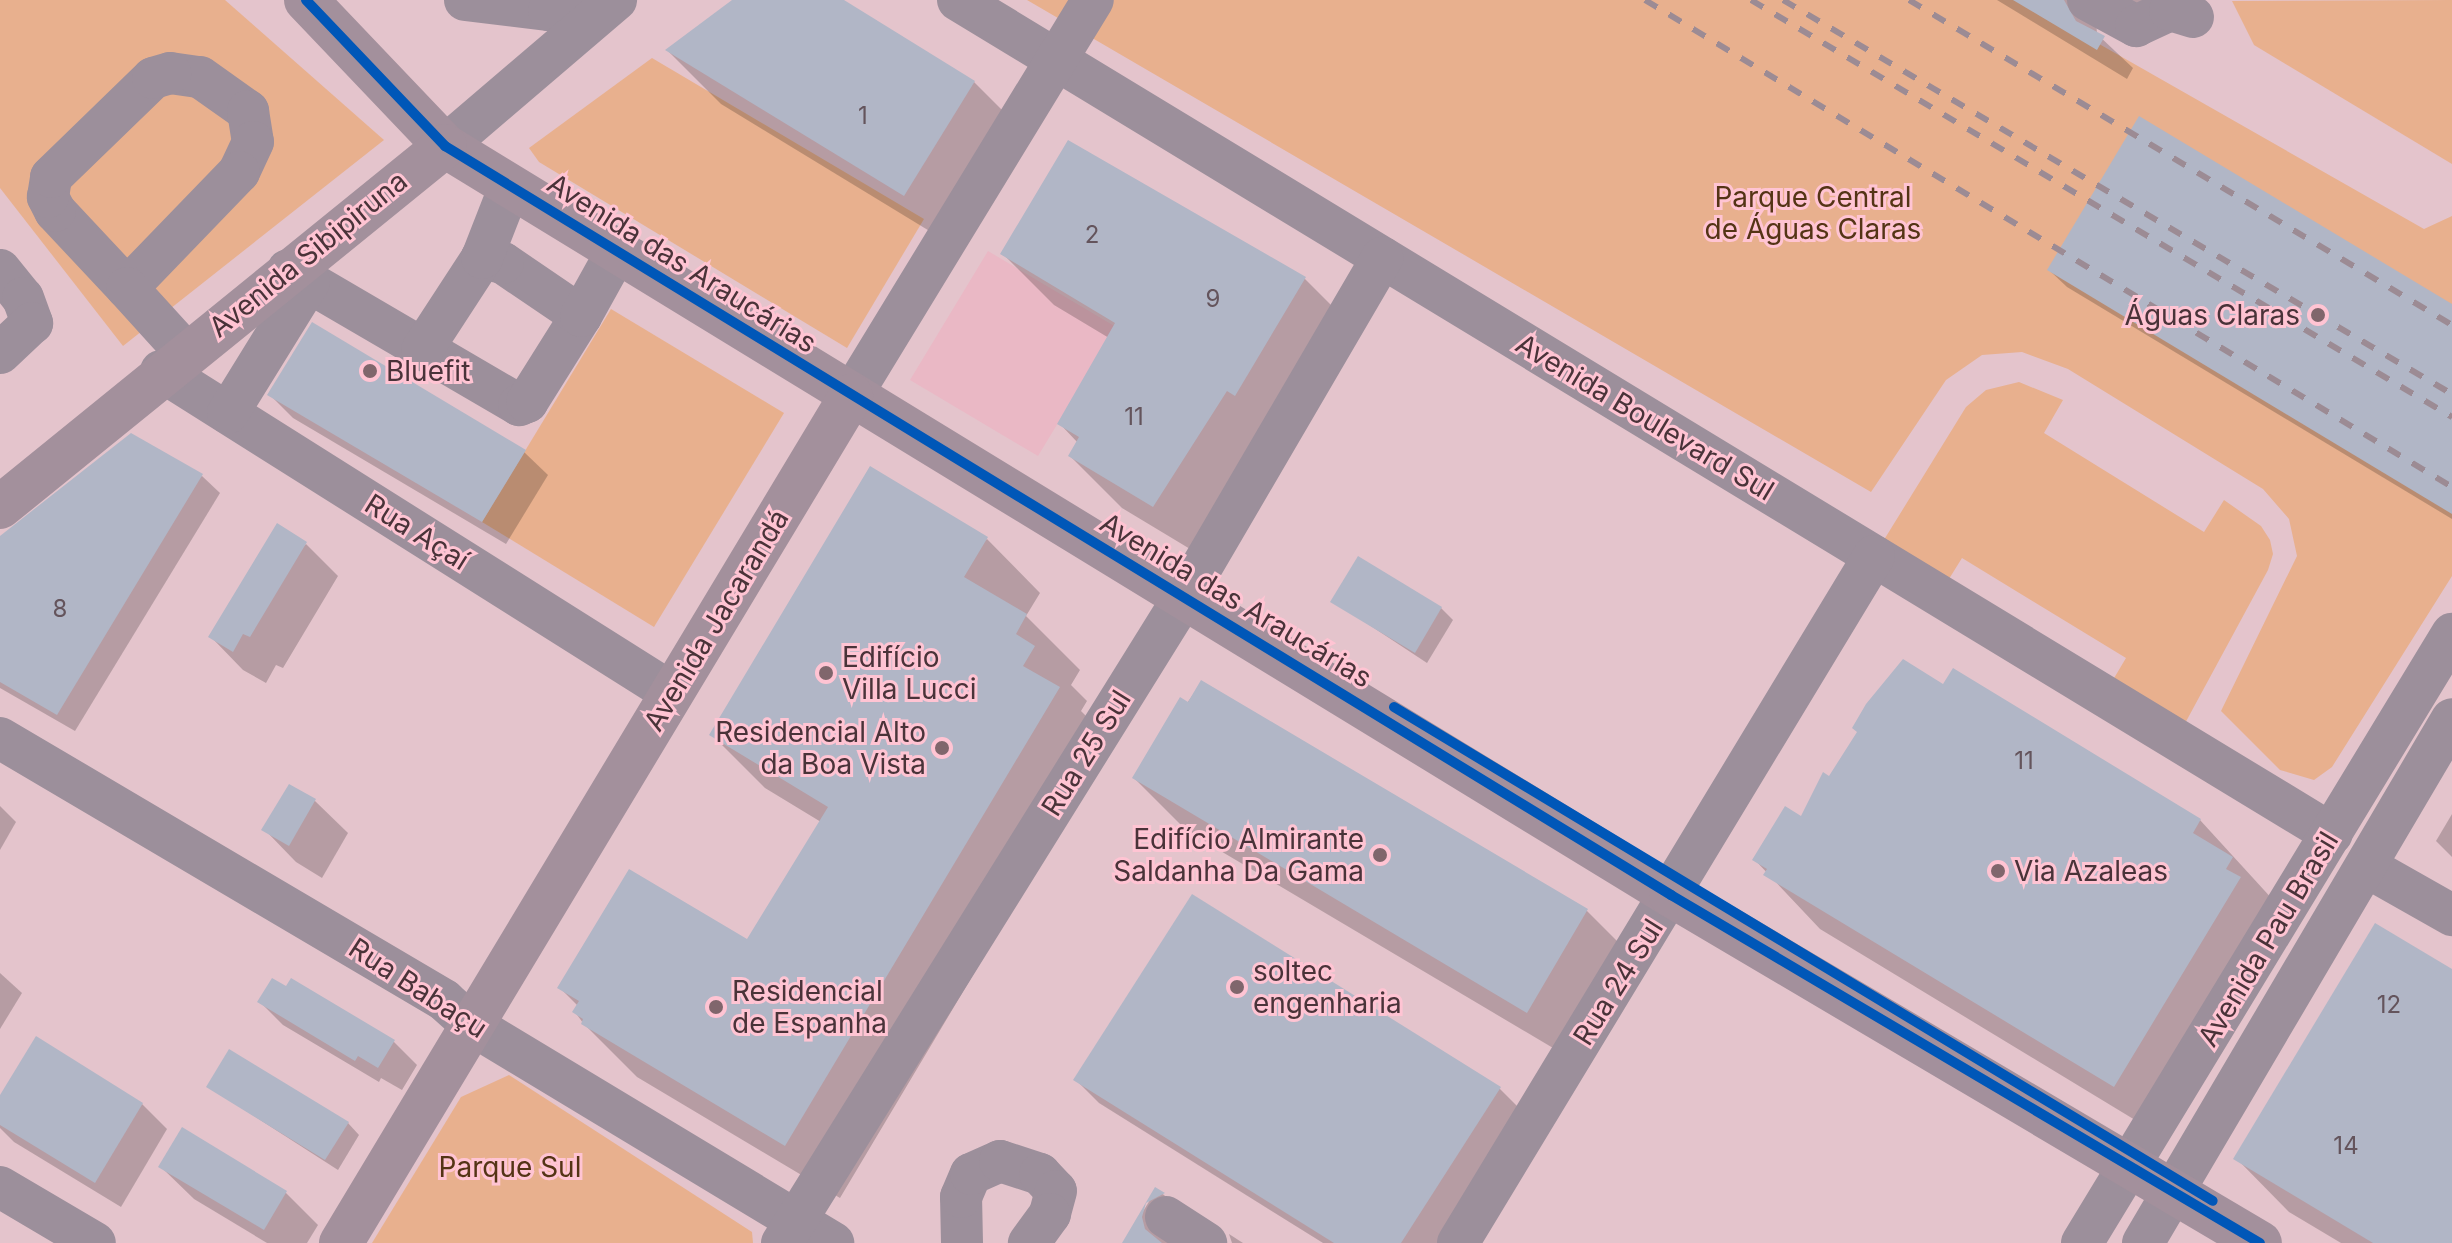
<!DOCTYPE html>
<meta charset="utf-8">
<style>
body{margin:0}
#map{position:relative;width:2452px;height:1243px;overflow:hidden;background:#e4c4cc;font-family:Inter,sans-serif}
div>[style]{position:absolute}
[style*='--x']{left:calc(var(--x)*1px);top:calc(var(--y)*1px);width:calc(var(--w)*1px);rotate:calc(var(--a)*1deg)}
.built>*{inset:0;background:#eab8c5}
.green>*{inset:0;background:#e8b08e}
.shadow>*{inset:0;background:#0003}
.building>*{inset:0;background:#b1b6c6}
.minor>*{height:42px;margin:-21px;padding:0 21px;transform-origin:21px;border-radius:21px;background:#9c8f9b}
.major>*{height:44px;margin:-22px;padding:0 22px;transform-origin:22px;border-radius:22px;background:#a3909c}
.rail>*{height:6px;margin-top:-3px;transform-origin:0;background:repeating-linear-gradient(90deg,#9c8b94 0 14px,transparent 0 28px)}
.cycleway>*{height:10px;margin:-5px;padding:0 5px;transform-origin:5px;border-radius:5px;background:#0057b8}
.dots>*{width:22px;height:22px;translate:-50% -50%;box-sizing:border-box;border:4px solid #ffc4d3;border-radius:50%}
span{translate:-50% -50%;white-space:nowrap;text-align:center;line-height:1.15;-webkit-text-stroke:6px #ffc4d3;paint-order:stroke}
.number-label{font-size:24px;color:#64545c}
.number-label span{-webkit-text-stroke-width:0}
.park-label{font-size:28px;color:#543415}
.street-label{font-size:28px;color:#4a3339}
.poi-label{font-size:28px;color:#4a3339}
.right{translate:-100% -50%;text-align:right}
.left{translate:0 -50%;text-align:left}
</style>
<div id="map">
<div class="built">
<div style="clip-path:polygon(988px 251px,1116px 327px,1038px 456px,910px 380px)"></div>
</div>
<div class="green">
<div style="clip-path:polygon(0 0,225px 0,384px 140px,123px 346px,0 188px)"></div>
<div style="clip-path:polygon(1027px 0,2022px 0,2424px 229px,2452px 216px,2452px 576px,2332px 767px,2314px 780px,2280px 770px,2221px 711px,2297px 556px,2289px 519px,2263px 489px,2068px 369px,2022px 352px,1982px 355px,1946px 380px,1871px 492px)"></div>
<div style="clip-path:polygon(2452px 0,2452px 164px,2254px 45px,2232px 1px)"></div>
<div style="clip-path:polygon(652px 58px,924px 219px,847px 348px,539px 162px,529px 148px)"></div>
<div style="clip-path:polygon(611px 309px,784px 413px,654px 627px,482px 522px)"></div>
<div style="clip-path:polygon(2019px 382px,2063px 400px,2044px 433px,2204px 532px,2224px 500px,2261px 526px,2270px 540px,2273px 554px,2268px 570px,2176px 740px,2104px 695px,2126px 658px,1962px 558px,1939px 595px,1874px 556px,1966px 407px,1986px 390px)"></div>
<div style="clip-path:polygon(509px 1075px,752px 1232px,753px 1243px,372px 1243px,461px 1097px)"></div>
</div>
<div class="shadow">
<div style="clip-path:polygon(735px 0,839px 0,974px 82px,1028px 136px,959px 249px,721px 104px,668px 51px)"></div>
<div style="clip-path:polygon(1997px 0,2186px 0,2096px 18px,2097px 34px,2133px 68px,2127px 79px)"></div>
<div style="clip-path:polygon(1069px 143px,1305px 279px,1357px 331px,1205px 558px,1122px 508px,1070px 456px,1078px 443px,1060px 424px,1109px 338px,1054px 305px,1002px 253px)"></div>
<div style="clip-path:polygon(2049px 270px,2452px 306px,2452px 519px,2067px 287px)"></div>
<div style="clip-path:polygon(270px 395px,524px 452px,548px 475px,506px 544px,293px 418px)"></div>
<div style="clip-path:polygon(202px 476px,220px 493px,75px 731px,0 688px,0 541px)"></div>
<div style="clip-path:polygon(987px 539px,1040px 593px,1026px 616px,1080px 670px,1071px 685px,1087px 701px,1081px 711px,1112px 742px,840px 1198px,637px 1077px,583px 1023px,575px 1012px,578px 1006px,560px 988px,748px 942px,821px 822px,765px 788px,712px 735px)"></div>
<div style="clip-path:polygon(306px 544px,338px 576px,283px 668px,276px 665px,266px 683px,243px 670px,211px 637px)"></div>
<div style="clip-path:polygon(1333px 601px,1441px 608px,1453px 620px,1427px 663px)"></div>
<div style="clip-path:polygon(1202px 682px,1587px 911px,1640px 964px,1580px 1064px,1187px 831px,1134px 778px)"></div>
<div style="clip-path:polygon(1944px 687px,2200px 820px,2285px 913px,2168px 1140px,1820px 929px,1754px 859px,1801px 818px,1829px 779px)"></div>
<div style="clip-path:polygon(290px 786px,315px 801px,348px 833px,322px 878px,296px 862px,264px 829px)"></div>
<div style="clip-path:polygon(0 806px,16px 822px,0 850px)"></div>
<div style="clip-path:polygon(2452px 814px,2452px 857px,2436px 841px)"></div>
<div style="clip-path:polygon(2452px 971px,2452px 1243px,2341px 1243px,2289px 1212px,2236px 1158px)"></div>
<div style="clip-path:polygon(0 973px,22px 993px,0 1029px)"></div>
<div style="clip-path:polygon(291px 980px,394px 1042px,417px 1065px,402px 1090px,381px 1078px,379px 1082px,283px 1025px,260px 1002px,286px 989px)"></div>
<div style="clip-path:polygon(1076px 1080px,1500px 1089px,1523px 1112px,1439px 1243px,1323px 1243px,1099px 1103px)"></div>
<div style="clip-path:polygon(209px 1087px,348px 1123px,359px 1135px,338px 1170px)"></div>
<div style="clip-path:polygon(0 1099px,142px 1104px,167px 1129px,121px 1207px,14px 1142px,0 1128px)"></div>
<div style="clip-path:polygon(161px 1167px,285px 1192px,318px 1225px,307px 1243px,267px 1243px,194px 1199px)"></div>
<div style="clip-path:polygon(1156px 1190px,1164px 1195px,1212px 1243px,1124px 1243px)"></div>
<div style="clip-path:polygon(1229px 1234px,1243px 1243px,1232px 1243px)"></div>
</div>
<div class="building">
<div style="clip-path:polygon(732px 0,844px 0,975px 81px,904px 196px,665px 50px)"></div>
<div style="clip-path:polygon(2013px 0,2064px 0,2076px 21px,2105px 36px,2097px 50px)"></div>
<div style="clip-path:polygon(2139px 116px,2452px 304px,2452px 514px,2047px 270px)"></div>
<div style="clip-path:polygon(1068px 140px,1306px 277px,1235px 396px,1227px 391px,1153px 507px,1068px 456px,1079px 437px,1057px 424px,1115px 323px,1000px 254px)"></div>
<div style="clip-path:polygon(312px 322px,526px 450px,482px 522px,267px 395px)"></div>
<div style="clip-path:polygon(131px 433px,203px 474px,57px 715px,0 682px,0 536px)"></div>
<div style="clip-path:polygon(870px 466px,988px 537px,964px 577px,1027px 614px,1016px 634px,1035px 646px,1023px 666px,1060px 687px,785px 1146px,581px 1024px,583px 1019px,572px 1012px,579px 1001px,557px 988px,629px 869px,747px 939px,828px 807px,709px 735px)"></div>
<div style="clip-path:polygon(277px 523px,307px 542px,250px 637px,243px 634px,233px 652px,208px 637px)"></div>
<div style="clip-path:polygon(1358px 556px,1442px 607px,1415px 653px,1330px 602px)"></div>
<div style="clip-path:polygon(1903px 659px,1943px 684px,1953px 668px,2201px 819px,2193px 833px,2233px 857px,2226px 869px,2241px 877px,2114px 1087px,1763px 875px,1767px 869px,1752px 860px,1785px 806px,1801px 816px,1823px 772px,1829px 776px,1857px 732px,1852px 728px,1866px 704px)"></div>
<div style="clip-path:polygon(1201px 680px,1588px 909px,1527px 1013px,1132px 778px,1180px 697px,1188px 702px)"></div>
<div style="clip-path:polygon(289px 784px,316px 799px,289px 846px,261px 830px)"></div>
<div style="clip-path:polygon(1192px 894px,1501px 1087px,1401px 1243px,1334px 1243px,1073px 1080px)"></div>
<div style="clip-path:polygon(2375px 923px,2452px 969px,2452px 1243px,2373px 1243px,2233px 1159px)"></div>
<div style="clip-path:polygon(272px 978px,286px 986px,291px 978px,395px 1040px,378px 1068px,358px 1056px,355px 1061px,257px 1002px)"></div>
<div style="clip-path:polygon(36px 1036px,143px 1103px,95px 1183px,0 1125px,0 1095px)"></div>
<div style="clip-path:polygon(229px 1049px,349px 1122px,325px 1160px,206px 1087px)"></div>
<div style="clip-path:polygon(182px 1127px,287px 1191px,264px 1230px,158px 1167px)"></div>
<div style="clip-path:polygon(1155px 1187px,1165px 1193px,1146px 1203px,1142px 1217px,1145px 1229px,1162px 1243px,1122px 1243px)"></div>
</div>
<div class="minor">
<div style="--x:465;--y:0;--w:85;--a:6.8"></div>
<div style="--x:549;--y:10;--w:49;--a:-11.8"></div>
<div style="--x:958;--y:0;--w:1607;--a:31.26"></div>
<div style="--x:2088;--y:0;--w:55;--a:28.4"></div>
<div style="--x:2136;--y:26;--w:38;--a:-25"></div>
<div style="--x:2170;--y:10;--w:24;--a:17"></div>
<div style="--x:170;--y:73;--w:30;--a:8"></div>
<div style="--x:200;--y:77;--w:59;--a:35.3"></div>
<div style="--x:248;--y:111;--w:31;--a:81"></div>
<div style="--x:253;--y:142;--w:33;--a:115"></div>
<div style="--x:239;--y:172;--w:161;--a:134"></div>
<div style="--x:127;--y:288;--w:105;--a:-133.1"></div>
<div style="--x:55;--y:211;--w:16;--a:-117"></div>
<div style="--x:48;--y:197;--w:20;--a:-81"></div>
<div style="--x:51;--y:177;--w:142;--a:-44.1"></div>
<div style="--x:153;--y:78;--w:18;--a:-16"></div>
<div style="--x:445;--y:146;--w:225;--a:-40.5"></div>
<div style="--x:0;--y:270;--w:36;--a:51"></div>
<div style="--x:23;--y:298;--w:27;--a:70"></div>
<div style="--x:32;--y:323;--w:44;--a:136.8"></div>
<div style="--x:288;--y:270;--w:268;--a:30.3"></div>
<div style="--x:519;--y:405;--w:9;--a:-21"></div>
<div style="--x:527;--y:402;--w:102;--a:-57.9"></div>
<div style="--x:581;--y:316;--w:94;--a:-145.8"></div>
<div style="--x:503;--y:263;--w:22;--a:-167"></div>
<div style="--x:127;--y:288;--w:86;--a:47.8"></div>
<div style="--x:581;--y:316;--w:74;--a:-61"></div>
<div style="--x:422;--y:350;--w:110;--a:-56.9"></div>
<div style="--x:482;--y:258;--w:77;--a:-68.7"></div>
<div style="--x:161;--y:371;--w:604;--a:32.22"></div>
<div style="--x:851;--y:396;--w:464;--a:-58.6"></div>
<div style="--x:228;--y:413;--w:154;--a:-58.3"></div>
<div style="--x:0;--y:738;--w:516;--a:30.54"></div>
<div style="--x:444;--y:1000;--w:38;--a:42"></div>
<div style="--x:472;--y:1025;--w:422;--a:31.1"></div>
<div style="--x:2367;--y:867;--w:98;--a:29.5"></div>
<div style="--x:0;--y:1187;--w:110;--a:30.5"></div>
<div style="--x:1166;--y:1217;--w:48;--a:33"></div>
<div style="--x:782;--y:1243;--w:761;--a:-58.11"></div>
<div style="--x:1184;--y:597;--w:393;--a:-59.7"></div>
<div style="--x:962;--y:1243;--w:46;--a:-91.2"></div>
<div style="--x:961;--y:1197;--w:25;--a:-67"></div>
<div style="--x:971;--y:1174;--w:32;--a:-24"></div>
<div style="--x:1000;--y:1161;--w:42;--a:18"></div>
<div style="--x:1040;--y:1174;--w:23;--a:47"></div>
<div style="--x:1056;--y:1191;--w:24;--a:105"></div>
<div style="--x:1050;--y:1214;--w:36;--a:126"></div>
<div style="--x:1458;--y:1243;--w:803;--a:-58.8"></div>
<div style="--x:2082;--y:1243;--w:713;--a:-58.72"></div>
<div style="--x:2143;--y:1243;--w:608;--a:-59.47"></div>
</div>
<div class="major">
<div style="--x:306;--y:0;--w:202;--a:46.4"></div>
<div style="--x:445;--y:146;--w:1437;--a:31.42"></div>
<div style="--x:1671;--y:895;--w:684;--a:30.58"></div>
<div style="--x:0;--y:507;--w:573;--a:-39.05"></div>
<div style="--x:341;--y:1243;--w:989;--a:-58.95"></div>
</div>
<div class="rail">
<div style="--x:1645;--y:0;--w:943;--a:31.11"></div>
<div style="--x:1751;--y:0;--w:816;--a:30.75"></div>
<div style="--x:1783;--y:0;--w:776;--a:30.5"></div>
<div style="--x:1909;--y:0;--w:633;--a:30.9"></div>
</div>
<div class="cycleway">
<div style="--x:306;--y:0;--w:202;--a:46.4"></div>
<div style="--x:445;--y:146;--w:1437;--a:31.42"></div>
<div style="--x:1671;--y:895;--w:684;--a:30.58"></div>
<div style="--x:1394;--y:707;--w:956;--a:31.1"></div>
</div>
<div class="dots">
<div style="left:2318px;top:315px;background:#80666c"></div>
<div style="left:370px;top:371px;background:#80666c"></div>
<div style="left:826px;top:673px;background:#80666c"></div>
<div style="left:942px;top:748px;background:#80666c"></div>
<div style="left:1380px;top:855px;background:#80666c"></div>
<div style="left:1998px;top:871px;background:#80666c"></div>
<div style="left:1237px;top:987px;background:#80666c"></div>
<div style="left:716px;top:1007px;background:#80666c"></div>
</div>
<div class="number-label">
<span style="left:863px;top:116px">1</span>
<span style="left:1092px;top:235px">2</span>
<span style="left:1213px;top:299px">9</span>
<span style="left:1134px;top:417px">11</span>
<span style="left:60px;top:609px">8</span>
<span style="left:2024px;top:761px">11</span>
<span style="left:2389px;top:1005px">12</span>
<span style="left:2346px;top:1146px">14</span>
</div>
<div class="park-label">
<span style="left:1813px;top:213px">Parque Central<br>de Águas Claras</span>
<span style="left:510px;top:1167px">Parque Sul</span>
</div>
<div class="street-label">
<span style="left:308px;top:254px;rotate:-39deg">Avenida Sibipiruna</span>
<span style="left:682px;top:263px;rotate:32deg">Avenida das Araucárias</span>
<span style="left:1645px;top:417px;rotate:31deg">Avenida Boulevard Sul</span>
<span style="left:417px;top:532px;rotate:32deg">Rua Açaí</span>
<span style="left:1236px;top:600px;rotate:31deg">Avenida das Araucárias</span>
<span style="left:716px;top:620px;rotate:-59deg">Avenida Jacarandá</span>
<span style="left:1086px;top:753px;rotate:-58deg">Rua 25 Sul</span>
<span style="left:2268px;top:939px;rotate:-59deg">Avenida Pau Brasil</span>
<span style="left:1618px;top:982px;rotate:-58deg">Rua 24 Sul</span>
<span style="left:418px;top:988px;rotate:33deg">Rua Babaçu</span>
</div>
<div class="poi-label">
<span class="right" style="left:2300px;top:315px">Águas Claras</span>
<span class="left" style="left:386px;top:371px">Bluefit</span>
<span class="left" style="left:842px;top:673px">Edifício<br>Villa Lucci</span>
<span class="right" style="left:926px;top:748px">Residencial Alto<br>da Boa Vista</span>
<span class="right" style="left:1364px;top:855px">Edifício Almirante<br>Saldanha Da Gama</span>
<span class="left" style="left:2014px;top:871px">Via Azaleas</span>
<span class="left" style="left:1253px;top:987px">soltec<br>engenharia</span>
<span class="left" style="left:732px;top:1007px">Residencial<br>de Espanha</span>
</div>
</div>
